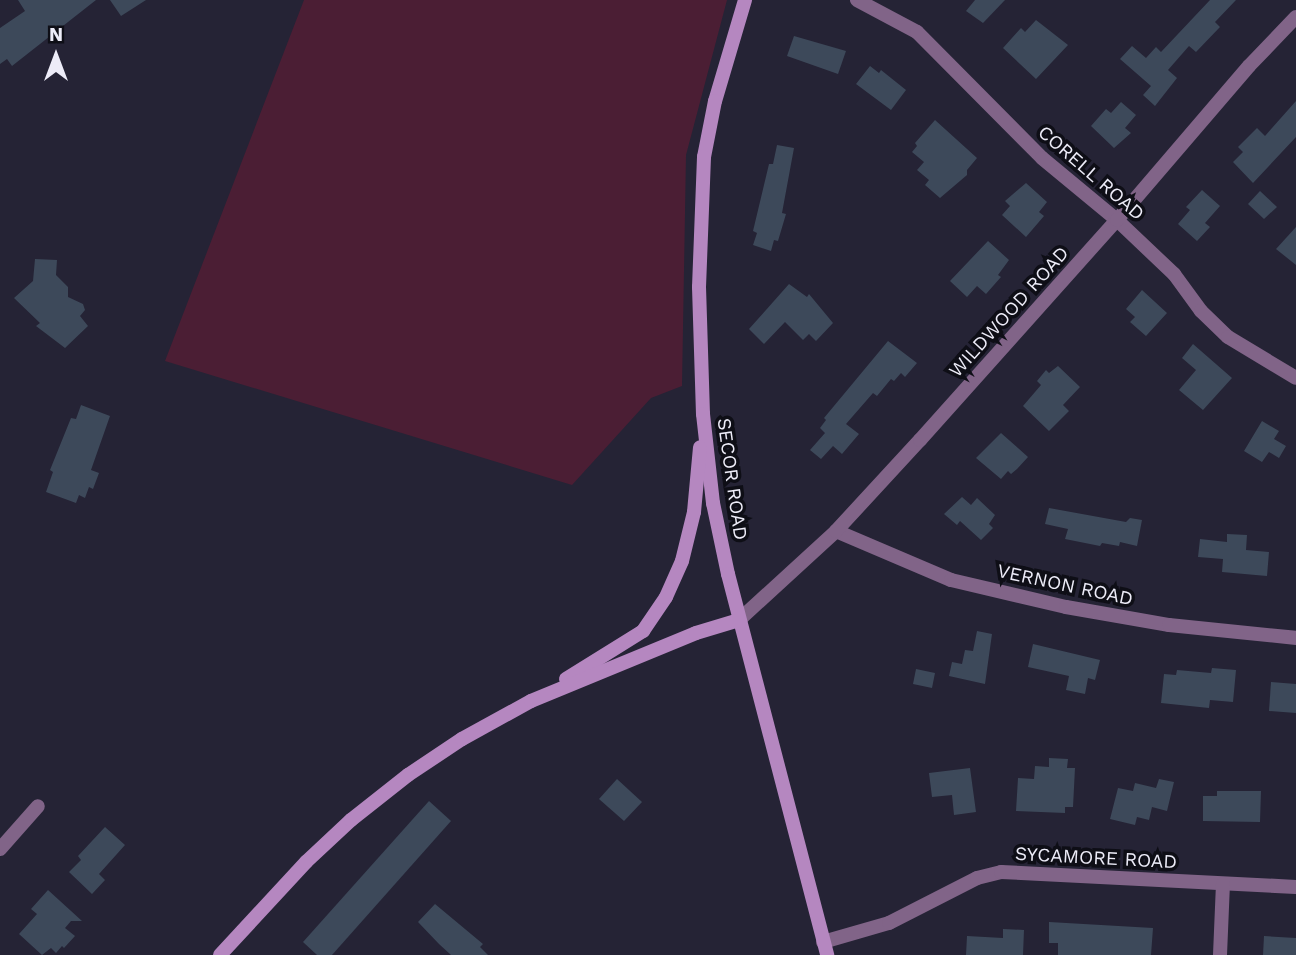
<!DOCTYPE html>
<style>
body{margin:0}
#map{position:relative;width:1296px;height:955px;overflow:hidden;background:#252335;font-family:"Work Sans",sans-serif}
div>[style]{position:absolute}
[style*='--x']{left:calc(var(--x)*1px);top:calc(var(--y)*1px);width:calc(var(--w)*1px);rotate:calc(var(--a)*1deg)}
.green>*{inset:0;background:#4b1e34}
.building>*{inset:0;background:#3d495a}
.street>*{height:14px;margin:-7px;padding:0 7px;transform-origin:7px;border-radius:7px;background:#816488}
.secondary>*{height:14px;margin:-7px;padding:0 7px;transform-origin:7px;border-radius:7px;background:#b587c0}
span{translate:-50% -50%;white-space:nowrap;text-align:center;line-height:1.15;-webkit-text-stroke:7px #0e0e16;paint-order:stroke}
.street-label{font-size:19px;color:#edecf8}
.north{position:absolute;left:21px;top:21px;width:70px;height:70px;-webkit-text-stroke:5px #0e0e16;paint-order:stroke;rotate:0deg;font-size:19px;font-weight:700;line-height:28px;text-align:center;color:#edecf8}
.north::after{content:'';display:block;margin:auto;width:24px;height:32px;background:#edecf8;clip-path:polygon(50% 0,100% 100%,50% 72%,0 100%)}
</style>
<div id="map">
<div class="green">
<div style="clip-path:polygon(304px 0,727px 0,686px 155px,682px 386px,651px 398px,572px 485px,165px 361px)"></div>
</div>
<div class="building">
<div style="clip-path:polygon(18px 0,96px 0,12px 66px,7px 59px,0 64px,0 28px,25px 11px)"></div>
<div style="clip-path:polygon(110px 0,146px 0,121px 16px)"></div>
<div style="clip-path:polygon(975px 0,1005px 0,983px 23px,966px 11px)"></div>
<div style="clip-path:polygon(1210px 0,1236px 0,1215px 22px,1220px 27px,1196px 52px,1189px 46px,1168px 70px,1177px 78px,1155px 106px,1143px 95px,1151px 86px,1120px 59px,1132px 46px,1146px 58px,1156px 47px,1161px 52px)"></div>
<div style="clip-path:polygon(1036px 20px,1068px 45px,1036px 79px,1003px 48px,1021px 28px,1025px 32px)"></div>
<div style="clip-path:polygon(794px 36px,846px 51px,838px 74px,787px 56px)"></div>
<div style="clip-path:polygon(870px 66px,879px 73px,881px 70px,906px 90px,891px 110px,856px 84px)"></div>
<div style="clip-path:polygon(1296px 101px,1296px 137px,1253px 183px,1233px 162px,1243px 152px,1238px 147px,1257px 128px,1265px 136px)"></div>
<div style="clip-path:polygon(1121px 102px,1136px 115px,1125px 128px,1131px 133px,1114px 148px,1091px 126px,1106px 109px,1111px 113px)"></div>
<div style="clip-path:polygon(935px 120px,977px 158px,967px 170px,967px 175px,940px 198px,925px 185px,929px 180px,917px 170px,924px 162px,912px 152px,917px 146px,915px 143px)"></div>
<div style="clip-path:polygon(777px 145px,794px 148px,782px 213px,786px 214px,778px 241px,774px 240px,771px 251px,753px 245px,757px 233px,753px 231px,769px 164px,773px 164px)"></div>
<div style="clip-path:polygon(1026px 183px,1047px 202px,1039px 212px,1044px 216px,1026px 237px,1002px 215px,1010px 206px,1005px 201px)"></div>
<div style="clip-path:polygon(1202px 190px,1220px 206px,1205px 223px,1210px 227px,1197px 241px,1178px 224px,1190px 210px,1186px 207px)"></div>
<div style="clip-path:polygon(1260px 191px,1277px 207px,1264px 219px,1248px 204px)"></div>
<div style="clip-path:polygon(1296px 227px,1296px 265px,1276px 249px)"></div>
<div style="clip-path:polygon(988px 241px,1009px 260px,998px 275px,1001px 277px,986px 294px,977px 286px,967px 297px,950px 281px)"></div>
<div style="clip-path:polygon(35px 259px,57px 260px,56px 275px,68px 287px,68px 297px,83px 304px,85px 310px,80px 316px,88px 326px,65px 348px,36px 326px,40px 323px,14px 298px,33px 281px)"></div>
<div style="clip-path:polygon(789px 284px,807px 297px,809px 294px,833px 323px,816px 341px,809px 334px,803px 340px,785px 322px,764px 344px,749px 329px)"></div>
<div style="clip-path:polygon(1142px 290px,1167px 313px,1146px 336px,1130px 322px,1135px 317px,1126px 309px)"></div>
<div style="clip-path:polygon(888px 341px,917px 363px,905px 377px,901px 373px,894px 381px,891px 379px,877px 396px,873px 393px,846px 424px,859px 434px,842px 454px,833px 446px,821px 459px,810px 450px,825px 433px,820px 428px,826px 420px,824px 418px)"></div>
<div style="clip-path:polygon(1193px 344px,1232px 378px,1203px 410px,1179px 390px,1196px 370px,1182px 358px)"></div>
<div style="clip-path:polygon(1058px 366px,1080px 387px,1063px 405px,1069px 411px,1049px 431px,1023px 406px,1041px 385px,1037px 381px,1046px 370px,1049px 373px)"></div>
<div style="clip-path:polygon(81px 405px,110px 416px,91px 470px,99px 473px,93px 489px,89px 487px,85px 498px,79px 495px,76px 503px,46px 492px,53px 472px,50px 470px,71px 418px,76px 419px)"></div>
<div style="clip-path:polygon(1262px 421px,1279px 431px,1274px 439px,1286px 446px,1279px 458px,1269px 452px,1262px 462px,1244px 451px)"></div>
<div style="clip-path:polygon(1001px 433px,1028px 457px,1017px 469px,1011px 474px,1008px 471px,1001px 479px,976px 458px)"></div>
<div style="clip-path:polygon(962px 497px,971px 505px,977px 498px,995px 515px,989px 524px,993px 528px,981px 540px,960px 521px,957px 525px,944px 514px)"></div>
<div style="clip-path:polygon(1049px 508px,1126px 522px,1130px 518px,1142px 520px,1137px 546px,1120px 542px,1119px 546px,1102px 543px,1100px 546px,1065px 539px,1068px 529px,1045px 524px)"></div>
<div style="clip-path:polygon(1227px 534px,1247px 535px,1246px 550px,1269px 552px,1267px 576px,1222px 572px,1223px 559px,1198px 557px,1200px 539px,1227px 542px)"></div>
<div style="clip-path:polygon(977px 631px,992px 634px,985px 684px,949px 676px,952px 662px,962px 664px,965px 650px,973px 651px)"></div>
<div style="clip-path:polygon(1033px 644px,1100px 660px,1095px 680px,1088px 678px,1085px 694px,1066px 690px,1069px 676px,1028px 667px)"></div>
<div style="clip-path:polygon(1212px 668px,1236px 670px,1233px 702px,1210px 700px,1209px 708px,1161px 703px,1164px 674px,1176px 675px,1177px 670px,1211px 673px)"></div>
<div style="clip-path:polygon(916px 669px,935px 673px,932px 688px,913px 684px)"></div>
<div style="clip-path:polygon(1271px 682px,1296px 684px,1296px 713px,1269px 711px)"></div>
<div style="clip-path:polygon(1049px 758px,1068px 759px,1067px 768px,1075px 768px,1073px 807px,1065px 807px,1065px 813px,1016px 811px,1018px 778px,1034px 779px,1035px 766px,1049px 767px)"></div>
<div style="clip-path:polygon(970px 768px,976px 812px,954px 815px,952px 795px,932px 797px,929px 773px)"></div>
<div style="clip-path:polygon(617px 779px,642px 802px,624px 821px,599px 799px)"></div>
<div style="clip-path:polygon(1159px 779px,1174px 782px,1167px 811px,1152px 807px,1149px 820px,1137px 817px,1135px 825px,1110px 819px,1118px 788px,1133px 791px,1135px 783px,1156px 788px)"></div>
<div style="clip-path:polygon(1217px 791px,1261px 791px,1260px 822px,1203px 821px,1203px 796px,1217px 796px)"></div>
<div style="clip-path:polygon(429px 801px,451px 821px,332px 955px,317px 955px,303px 942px)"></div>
<div style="clip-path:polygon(105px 827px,125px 845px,99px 874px,105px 880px,92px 894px,69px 872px,81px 860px,78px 856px)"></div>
<div style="clip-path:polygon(48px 890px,82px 921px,71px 921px,65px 928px,75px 936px,64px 948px,62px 946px,56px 953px,51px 948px,42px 955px,19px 934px,37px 914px,31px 909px)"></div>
<div style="clip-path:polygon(435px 904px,483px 944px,480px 947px,488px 955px,451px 955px,439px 944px,418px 922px)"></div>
<div style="clip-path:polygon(1049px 922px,1153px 928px,1151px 955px,1058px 955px,1058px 943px,1049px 943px)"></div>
<div style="clip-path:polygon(1003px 929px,1024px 930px,1023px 955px,966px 955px,967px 936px,1003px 938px)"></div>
<div style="clip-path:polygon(1264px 936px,1296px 938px,1296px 955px,1263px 955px)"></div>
</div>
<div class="street">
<div style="--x:857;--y:0;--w:68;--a:28.1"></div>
<div style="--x:917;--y:32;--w:177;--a:45.2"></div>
<div style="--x:1042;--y:158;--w:97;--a:39.6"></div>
<div style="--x:1117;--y:220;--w:79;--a:43.5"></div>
<div style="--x:1174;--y:274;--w:46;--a:53.9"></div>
<div style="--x:1201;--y:311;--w:37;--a:44"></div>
<div style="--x:1228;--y:337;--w:79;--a:31.1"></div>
<div style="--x:836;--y:531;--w:125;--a:23.1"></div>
<div style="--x:951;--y:580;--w:118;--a:13.2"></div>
<div style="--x:1066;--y:607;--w:105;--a:9.9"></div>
<div style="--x:1169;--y:625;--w:128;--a:5.8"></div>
<div style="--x:739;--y:620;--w:132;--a:-42.5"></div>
<div style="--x:836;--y:531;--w:124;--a:-47.3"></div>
<div style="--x:920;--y:440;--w:295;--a:-48.2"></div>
<div style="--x:1117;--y:220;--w:203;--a:-49.4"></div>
<div style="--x:1249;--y:66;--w:68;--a:-46.2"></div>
<div style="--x:0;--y:849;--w:57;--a:-48.5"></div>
<div style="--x:823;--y:942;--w:69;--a:-16.1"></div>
<div style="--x:889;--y:923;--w:99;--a:-27.1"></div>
<div style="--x:977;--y:878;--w:25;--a:-14"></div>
<div style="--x:1001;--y:872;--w:295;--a:2.9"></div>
<div style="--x:1220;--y:955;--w:71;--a:-87.6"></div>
</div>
<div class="secondary">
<div style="--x:745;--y:0;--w:105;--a:106.5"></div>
<div style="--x:715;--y:101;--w:57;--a:101.1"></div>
<div style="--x:704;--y:157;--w:130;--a:92.2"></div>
<div style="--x:699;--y:287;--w:127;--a:88.2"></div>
<div style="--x:703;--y:414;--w:90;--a:83.6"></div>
<div style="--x:713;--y:503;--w:73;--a:78.1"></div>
<div style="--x:728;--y:574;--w:394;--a:75.4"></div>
<div style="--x:566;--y:679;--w:91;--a:-31.9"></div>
<div style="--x:643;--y:631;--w:41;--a:-55.9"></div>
<div style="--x:666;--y:597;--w:39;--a:-66"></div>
<div style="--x:682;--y:561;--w:50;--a:-76.2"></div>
<div style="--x:694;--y:512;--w:65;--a:-84.7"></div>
<div style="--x:220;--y:955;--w:127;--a:-47.2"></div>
<div style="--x:306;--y:862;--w:62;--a:-43"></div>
<div style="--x:351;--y:820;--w:73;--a:-38.3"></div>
<div style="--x:408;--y:775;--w:65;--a:-33.7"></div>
<div style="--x:462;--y:739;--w:79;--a:-28.8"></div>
<div style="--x:531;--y:701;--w:178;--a:-22.4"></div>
<div style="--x:696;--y:633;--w:45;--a:-16.8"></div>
</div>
<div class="street-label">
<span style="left:1091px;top:173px;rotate:41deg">CORELL ROAD</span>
<span style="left:1009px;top:312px;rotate:-48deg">WILDWOOD ROAD</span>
<span style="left:732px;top:479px;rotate:82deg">SECOR ROAD</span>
<span style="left:1065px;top:585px;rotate:12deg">VERNON ROAD</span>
<span style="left:1096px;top:858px;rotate:3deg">SYCAMORE ROAD</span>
</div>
<div class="north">N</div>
</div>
